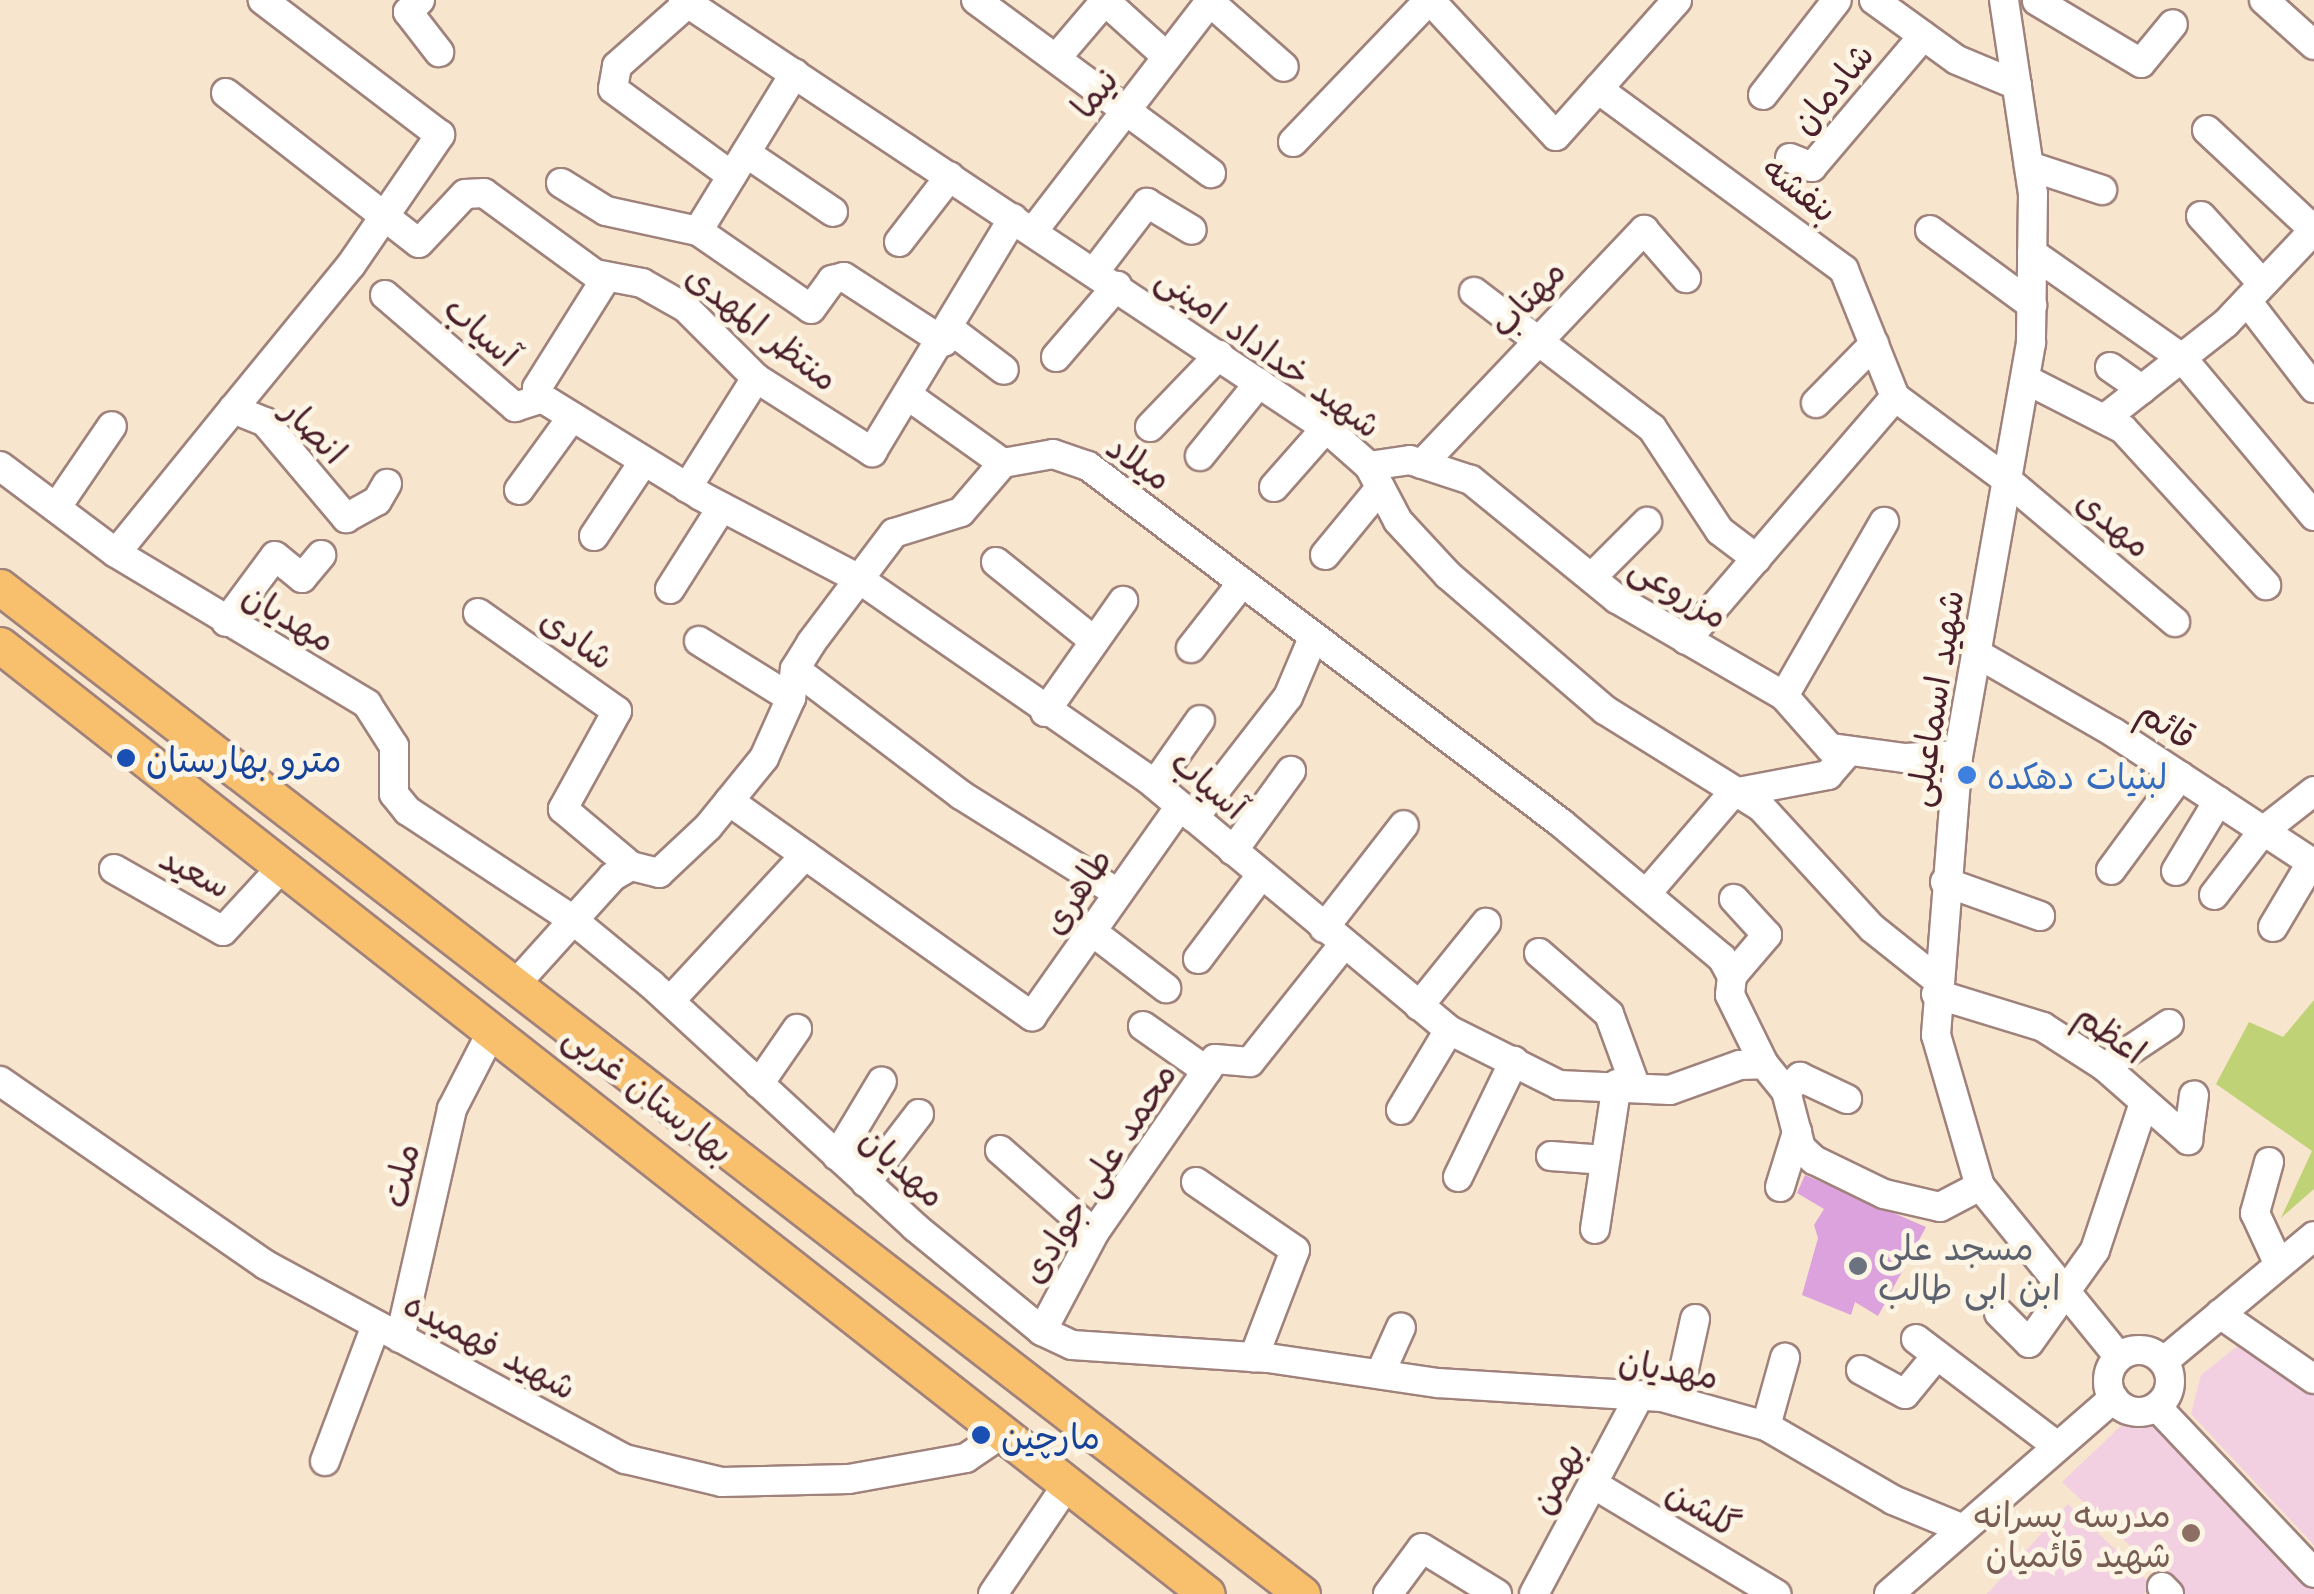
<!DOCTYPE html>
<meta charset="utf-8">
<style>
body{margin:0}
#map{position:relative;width:2314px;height:1594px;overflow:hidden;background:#f7e5cd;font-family:"Playpen Sans","Playpen Sans Arabic",sans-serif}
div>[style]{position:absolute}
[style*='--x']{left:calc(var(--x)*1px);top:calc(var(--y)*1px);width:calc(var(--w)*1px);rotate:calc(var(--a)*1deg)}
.built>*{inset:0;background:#f2d0e2}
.green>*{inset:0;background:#bfd275}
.building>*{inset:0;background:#dca2dd}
.roads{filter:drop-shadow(2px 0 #a0827c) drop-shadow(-2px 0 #a0827c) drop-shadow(0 2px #a0827c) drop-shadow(0 -2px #a0827c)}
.minor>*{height:28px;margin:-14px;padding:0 14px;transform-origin:14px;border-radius:14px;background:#fff}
.minor>.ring{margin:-14px;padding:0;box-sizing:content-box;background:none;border:28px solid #fff;border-radius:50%}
.major>*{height:35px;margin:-17.5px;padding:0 17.5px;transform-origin:17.5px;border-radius:17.5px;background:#f8bf6c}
.dots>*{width:28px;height:28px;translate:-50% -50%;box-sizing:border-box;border:5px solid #fcf5e5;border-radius:50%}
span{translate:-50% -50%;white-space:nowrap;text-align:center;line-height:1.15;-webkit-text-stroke:10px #fcf5e5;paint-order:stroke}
.street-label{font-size:35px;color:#4a1f2b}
.transit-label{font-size:35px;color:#164399}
.left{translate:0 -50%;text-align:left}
.shop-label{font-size:35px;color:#366cbe}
.worship-label{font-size:35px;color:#5b616d}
.education-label{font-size:35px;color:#785e54}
.right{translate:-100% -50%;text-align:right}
</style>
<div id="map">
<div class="built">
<div style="clip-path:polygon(2240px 1344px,2314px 1393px,2314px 1545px,2191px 1414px,2201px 1375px)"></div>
<div style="clip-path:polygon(2155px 1418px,2314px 1583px,2314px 1594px,2182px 1594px,2062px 1482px,2127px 1420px)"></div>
<div style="clip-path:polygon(2068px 1504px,2152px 1585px,2144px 1594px,1987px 1594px)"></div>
</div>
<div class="green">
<div style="clip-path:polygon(2314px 1000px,2314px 1189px,2281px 1218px,2312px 1151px,2216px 1084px,2249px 1022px,2283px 1037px)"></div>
</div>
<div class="building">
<div style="clip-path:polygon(1805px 1175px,1926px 1227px,1878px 1316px,1855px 1302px,1851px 1315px,1802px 1295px,1818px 1238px,1814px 1225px,1824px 1209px,1797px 1193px)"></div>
</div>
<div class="roads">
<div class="minor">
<div style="--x:420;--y:0;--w:17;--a:135"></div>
<div style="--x:408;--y:12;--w:51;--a:52.2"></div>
<div style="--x:683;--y:0;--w:772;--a:33.65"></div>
<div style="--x:1326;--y:428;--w:57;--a:41.5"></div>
<div style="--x:1369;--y:466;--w:62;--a:62.2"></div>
<div style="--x:1398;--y:521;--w:74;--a:47.2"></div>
<div style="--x:1448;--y:575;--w:207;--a:40.7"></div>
<div style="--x:1605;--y:710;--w:184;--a:31.9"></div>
<div style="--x:1761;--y:807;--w:164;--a:47.5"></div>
<div style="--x:1872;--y:928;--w:82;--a:38.6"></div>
<div style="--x:976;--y:0;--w:292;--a:36.4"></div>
<div style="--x:1104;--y:0;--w:85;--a:42.1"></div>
<div style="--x:1430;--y:0;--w:185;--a:47.2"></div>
<div style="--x:1556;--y:136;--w:182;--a:-48.3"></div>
<div style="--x:1874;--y:0;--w:102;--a:35.9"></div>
<div style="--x:1957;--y:60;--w:65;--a:22.6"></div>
<div style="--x:2004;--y:0;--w:196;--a:81.5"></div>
<div style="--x:2033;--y:194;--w:149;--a:90.8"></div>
<div style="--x:2031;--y:343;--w:418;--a:100"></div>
<div style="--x:1958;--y:755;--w:281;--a:94.5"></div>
<div style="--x:1936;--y:1035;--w:157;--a:73.8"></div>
<div style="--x:1980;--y:1186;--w:220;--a:50.9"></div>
<div style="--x:2264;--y:0;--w:67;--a:42"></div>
<div style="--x:2037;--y:1;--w:121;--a:30.8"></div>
<div style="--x:2141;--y:63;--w:50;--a:-50.6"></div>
<div style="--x:1210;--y:2;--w:98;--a:41.3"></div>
<div style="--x:688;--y:3;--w:95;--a:138.4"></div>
<div style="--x:617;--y:66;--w:23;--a:100"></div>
<div style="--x:613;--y:89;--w:147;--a:36.2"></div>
<div style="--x:1058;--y:56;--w:72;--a:-49.5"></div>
<div style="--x:1598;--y:89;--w:305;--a:36.3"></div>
<div style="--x:1844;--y:270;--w:137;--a:68.1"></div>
<div style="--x:226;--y:93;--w:244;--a:37.9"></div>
<div style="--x:419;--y:243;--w:67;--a:-46.8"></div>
<div style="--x:465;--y:194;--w:19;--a:-3"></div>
<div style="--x:484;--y:193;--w:137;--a:36.1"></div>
<div style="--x:595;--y:274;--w:48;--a:10.8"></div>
<div style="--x:642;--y:283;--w:51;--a:29.6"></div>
<div style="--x:686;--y:308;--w:99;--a:45"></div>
<div style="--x:756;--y:378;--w:138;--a:32.5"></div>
<div style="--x:872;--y:452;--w:273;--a:-58.9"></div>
<div style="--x:1763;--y:95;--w:120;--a:-52.1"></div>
<div style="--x:2207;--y:130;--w:146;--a:43.1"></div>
<div style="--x:1293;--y:142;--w:197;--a:-46.2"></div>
<div style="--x:746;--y:153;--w:105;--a:34.1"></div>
<div style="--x:1790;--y:158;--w:24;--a:22"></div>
<div style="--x:1812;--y:167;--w:172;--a:-49.7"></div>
<div style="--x:2029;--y:166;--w:77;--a:18.2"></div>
<div style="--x:561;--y:183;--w:53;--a:31.9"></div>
<div style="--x:606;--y:211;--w:94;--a:12.3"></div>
<div style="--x:698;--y:231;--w:137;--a:34.6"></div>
<div style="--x:811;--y:309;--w:36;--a:-54"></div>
<div style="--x:832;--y:280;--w:12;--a:-14"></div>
<div style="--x:844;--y:277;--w:119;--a:33"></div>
<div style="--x:2201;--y:216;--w:89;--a:47.7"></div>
<div style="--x:1034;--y:230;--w:290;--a:-52.4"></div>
<div style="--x:1930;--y:230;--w:127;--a:36.3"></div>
<div style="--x:698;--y:231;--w:185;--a:-58.5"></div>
<div style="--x:899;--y:242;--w:83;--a:-52.3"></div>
<div style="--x:2032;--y:253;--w:183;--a:35"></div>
<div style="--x:2182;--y:358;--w:206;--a:50.1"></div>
<div style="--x:1095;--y:271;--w:86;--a:-52.6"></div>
<div style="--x:1147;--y:203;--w:52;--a:31"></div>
<div style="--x:1474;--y:292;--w:224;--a:37.4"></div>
<div style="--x:1652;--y:428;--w:123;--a:56.6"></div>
<div style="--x:1720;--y:531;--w:46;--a:37.1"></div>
<div style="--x:385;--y:295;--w:172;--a:40.7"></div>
<div style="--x:515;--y:407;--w:28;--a:-18"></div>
<div style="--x:2247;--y:301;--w:110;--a:52.4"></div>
<div style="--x:951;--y:330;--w:66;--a:37"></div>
<div style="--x:1056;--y:357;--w:94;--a:-49.3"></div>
<div style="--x:2110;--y:367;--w:39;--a:35"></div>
<div style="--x:2025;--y:379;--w:110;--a:27"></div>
<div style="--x:2123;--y:429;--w:212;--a:47.5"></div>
<div style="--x:910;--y:397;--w:114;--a:35.4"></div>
<div style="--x:1895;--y:397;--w:139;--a:36.5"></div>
<div style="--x:2007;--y:480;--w:220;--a:40.2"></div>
<div style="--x:542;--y:398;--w:187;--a:31.6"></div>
<div style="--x:701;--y:496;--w:178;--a:27.7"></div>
<div style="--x:859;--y:579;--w:351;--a:34.7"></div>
<div style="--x:1148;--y:779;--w:392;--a:39.8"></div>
<div style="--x:1449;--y:1030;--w:123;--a:26.6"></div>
<div style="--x:1559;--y:1085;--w:111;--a:2.6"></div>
<div style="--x:1670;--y:1090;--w:74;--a:-19.7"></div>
<div style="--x:1740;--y:1065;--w:24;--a:-2"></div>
<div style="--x:1764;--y:1064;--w:35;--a:51"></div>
<div style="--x:1786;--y:1091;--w:59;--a:75.3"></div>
<div style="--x:1801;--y:1148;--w:18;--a:43"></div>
<div style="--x:1814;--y:1160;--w:78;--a:25.9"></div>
<div style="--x:1884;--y:1194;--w:57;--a:13.1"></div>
<div style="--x:1940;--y:1207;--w:45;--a:-27.7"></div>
<div style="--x:542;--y:398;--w:11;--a:-117"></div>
<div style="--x:537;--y:388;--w:130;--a:-57.9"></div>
<div style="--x:1816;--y:403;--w:83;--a:-45.5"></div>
<div style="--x:233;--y:409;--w:186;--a:-50.7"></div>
<div style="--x:351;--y:265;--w:158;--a:-55.6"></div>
<div style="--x:440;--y:135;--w:223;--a:-142.7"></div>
<div style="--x:2104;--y:419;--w:155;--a:-38.2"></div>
<div style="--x:2226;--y:323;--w:128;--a:-46.6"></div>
<div style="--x:1150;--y:427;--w:100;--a:-46.2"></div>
<div style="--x:1200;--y:456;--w:94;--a:-51.1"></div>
<div style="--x:1422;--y:464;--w:323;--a:-46.5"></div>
<div style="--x:1644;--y:230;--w:64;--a:48.8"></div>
<div style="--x:0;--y:466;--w:145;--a:36.9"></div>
<div style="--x:116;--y:553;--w:293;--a:31"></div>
<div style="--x:367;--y:704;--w:50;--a:57.3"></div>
<div style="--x:394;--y:746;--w:48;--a:90"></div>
<div style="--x:394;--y:794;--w:22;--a:51"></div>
<div style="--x:408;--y:811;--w:198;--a:33.4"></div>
<div style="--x:573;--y:920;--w:101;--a:39.4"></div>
<div style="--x:651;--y:984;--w:359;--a:42.6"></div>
<div style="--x:915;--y:1227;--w:164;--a:39.3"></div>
<div style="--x:1042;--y:1331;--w:33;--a:25"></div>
<div style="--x:1072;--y:1345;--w:196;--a:3.8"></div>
<div style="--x:1268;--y:1358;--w:172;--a:8.4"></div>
<div style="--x:1438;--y:1383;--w:224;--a:3.6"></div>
<div style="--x:1662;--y:1397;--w:108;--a:15.6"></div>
<div style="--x:1766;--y:1426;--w:147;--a:30.2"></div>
<div style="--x:1893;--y:1500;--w:74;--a:22.4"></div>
<div style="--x:1369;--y:466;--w:41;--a:-8.3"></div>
<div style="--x:1410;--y:460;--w:64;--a:18.2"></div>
<div style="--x:1471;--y:480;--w:188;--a:39.2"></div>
<div style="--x:1617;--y:599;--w:193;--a:30.1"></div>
<div style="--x:1784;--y:696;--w:69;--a:48.5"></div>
<div style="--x:1830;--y:748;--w:76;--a:7.6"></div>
<div style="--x:1905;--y:758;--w:53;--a:-3.2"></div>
<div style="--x:1274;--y:487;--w:79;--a:-48.6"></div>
<div style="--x:687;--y:488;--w:130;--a:-57.9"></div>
<div style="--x:519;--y:490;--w:90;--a:-54"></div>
<div style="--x:56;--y:508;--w:99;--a:-55.7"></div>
<div style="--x:594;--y:536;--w:90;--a:-56.3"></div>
<div style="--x:116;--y:553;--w:186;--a:-50.9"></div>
<div style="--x:233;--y:409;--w:35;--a:22"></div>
<div style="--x:265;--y:422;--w:126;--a:49.8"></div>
<div style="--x:346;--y:518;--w:35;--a:-29"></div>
<div style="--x:377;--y:501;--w:20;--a:-60"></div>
<div style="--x:1325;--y:555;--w:87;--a:-50.6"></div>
<div style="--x:996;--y:562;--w:124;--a:38.8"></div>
<div style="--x:1592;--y:577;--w:78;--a:-45"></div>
<div style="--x:670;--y:589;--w:97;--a:-57.6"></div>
<div style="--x:478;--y:613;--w:170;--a:35.2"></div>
<div style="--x:617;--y:711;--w:112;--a:118.9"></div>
<div style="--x:563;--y:809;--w:89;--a:40"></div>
<div style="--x:226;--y:622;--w:82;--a:-53.4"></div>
<div style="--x:275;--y:556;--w:35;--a:39"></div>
<div style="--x:302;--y:578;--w:30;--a:-50"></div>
<div style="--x:1686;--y:640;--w:321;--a:-49.3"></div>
<div style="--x:699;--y:641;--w:108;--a:31.8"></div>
<div style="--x:1191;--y:648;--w:83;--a:-51.9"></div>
<div style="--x:1976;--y:653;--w:158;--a:30"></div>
<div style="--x:2113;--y:732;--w:240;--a:33.3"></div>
<div style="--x:795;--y:669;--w:208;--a:37.2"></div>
<div style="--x:961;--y:795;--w:185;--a:32"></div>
<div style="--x:1784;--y:696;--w:201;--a:-60.1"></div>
<div style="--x:1045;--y:712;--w:136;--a:-54.9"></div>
<div style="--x:1155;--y:784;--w:78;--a:-54.9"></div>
<div style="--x:729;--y:801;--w:372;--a:35.4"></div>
<div style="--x:1032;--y:1016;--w:257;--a:-54.8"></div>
<div style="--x:1194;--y:818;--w:153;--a:-52.2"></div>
<div style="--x:1288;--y:697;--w:64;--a:-67"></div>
<div style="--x:1233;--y:851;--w:99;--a:-54.1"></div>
<div style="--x:114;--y:869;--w:125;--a:29.6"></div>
<div style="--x:223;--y:931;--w:86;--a:-47.4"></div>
<div style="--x:2111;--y:870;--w:117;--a:-53.7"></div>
<div style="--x:2176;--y:871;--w:82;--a:-59"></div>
<div style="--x:1945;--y:882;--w:101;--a:19.7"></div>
<div style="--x:1646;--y:894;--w:133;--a:-49.3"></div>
<div style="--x:1733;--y:793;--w:97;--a:-10.7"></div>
<div style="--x:1828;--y:775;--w:32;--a:-49"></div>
<div style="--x:2214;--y:895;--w:81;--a:-52.6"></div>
<div style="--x:2263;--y:831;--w:65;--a:-38.1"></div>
<div style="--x:2273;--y:927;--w:74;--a:-59.3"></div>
<div style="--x:1324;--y:928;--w:130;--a:-52.2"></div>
<div style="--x:1094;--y:933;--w:91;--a:37.4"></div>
<div style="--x:1539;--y:953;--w:93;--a:41.1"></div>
<div style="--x:1609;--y:1014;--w:76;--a:69.9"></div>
<div style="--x:1198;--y:959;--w:105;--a:-53.1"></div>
<div style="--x:1732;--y:976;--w:54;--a:-49.5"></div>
<div style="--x:1767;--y:935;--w:49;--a:-132.5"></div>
<div style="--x:514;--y:986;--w:147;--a:-48"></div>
<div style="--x:612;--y:877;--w:22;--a:-30"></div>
<div style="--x:631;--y:866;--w:29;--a:14"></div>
<div style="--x:659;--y:873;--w:67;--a:-43.2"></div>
<div style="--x:708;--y:827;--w:89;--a:-50.9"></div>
<div style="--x:764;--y:758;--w:66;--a:-65.8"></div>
<div style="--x:791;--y:698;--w:29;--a:-82"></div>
<div style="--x:795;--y:669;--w:31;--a:-58"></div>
<div style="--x:811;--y:643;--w:138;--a:-53"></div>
<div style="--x:894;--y:533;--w:70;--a:-17.4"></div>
<div style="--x:961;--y:512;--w:65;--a:-49.4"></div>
<div style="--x:1003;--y:463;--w:51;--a:-10.2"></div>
<div style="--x:1053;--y:454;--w:37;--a:19"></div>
<div style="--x:1088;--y:466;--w:593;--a:37.04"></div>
<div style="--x:1561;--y:823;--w:210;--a:40"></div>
<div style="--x:1722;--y:958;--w:21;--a:61"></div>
<div style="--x:1732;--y:976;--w:19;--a:96"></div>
<div style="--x:1730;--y:995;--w:77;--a:63.8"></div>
<div style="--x:1936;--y:994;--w:112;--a:17.1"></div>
<div style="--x:2043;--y:1027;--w:74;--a:32.8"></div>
<div style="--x:2105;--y:1067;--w:111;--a:41.3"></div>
<div style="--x:2188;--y:1140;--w:45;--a:-82.4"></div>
<div style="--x:670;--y:1001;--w:199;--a:-47.2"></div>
<div style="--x:1419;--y:1006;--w:107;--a:-51.1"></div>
<div style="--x:1143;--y:1026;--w:78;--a:35.1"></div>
<div style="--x:2105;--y:1067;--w:77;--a:-33.9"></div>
<div style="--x:0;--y:1081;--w:323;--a:34.7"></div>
<div style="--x:266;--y:1265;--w:408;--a:28.4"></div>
<div style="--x:625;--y:1459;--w:100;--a:13.3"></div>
<div style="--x:722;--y:1482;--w:127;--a:-1.4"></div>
<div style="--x:849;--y:1479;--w:119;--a:-10.2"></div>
<div style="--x:966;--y:1458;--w:41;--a:-34.1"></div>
<div style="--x:759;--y:1084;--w:67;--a:-55.4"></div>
<div style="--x:1786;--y:1091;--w:20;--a:-45"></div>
<div style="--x:1800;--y:1077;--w:52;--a:25.1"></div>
<div style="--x:1401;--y:1110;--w:93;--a:-59"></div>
<div style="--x:1000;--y:1150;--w:125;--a:41.4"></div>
<div style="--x:837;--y:1156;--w:87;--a:-59"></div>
<div style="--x:1551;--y:1156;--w:54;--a:4.2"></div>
<div style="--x:2269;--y:1162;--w:53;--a:105.4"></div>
<div style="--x:2255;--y:1213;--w:57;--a:65.2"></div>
<div style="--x:1458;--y:1177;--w:129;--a:-64.2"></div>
<div style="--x:1196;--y:1182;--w:120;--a:34.5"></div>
<div style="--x:1295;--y:1250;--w:115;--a:111"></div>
<div style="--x:866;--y:1183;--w:87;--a:-52.5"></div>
<div style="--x:1780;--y:1187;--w:58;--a:-72.8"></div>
<div style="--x:1595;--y:1229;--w:147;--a:-81.4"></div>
<div style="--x:1999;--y:1313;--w:42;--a:45"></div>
<div style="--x:2029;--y:1343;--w:114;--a:-54.6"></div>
<div style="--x:2095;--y:1250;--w:155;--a:-71.6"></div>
<div style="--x:2220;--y:1314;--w:114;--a:34.7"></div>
<div style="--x:1042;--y:1331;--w:111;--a:-62"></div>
<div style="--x:1094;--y:1233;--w:212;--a:-55.2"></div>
<div style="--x:1215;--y:1059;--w:35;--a:5"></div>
<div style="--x:1250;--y:1062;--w:149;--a:-51.5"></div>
<div style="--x:400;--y:1338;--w:235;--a:-77.2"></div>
<div style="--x:452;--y:1109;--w:83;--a:-62.8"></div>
<div style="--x:1916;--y:1339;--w:177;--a:37.2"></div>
<div class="ring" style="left:2108px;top:1350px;width:34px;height:34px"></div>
<div style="--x:2164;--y:1361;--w:195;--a:-39.8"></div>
<div style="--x:1861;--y:1370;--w:50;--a:28.6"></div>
<div style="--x:1905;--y:1394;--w:50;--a:-50.6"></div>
<div style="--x:1380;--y:1374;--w:51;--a:-65.9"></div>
<div style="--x:1677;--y:1401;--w:84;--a:-77.6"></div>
<div style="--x:2157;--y:1407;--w:228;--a:46.6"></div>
<div style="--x:1766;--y:1426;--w:71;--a:-74.4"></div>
<div style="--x:325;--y:1461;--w:145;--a:-69.4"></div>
<div style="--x:1593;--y:1484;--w:214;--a:31"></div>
<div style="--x:2162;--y:1587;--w:10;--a:45"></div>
<div style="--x:993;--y:1594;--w:130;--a:-55.9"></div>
<div style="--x:1388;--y:1594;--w:57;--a:-53.5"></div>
<div style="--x:1422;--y:1548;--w:88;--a:31.5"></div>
<div style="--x:1534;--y:1594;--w:225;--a:-62"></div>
<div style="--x:1889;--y:1594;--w:298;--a:-41.1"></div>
</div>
<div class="major">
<div style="--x:0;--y:587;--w:1646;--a:37.72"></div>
<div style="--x:0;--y:645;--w:1535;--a:38.18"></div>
</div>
</div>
<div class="dots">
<div style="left:126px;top:758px;background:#1a4fb4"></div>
<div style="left:1967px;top:775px;background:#3f7fe0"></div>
<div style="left:1858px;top:1266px;background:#6b7280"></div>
<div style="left:981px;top:1435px;background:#1a4fb4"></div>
<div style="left:2191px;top:1533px;background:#8d6e63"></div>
</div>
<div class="street-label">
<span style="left:1831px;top:87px;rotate:-50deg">شادمان</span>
<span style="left:1093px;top:92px;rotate:-52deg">نیما</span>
<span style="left:1801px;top:188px;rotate:38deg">بنفشه</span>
<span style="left:1526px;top:297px;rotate:-46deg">مهتاب</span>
<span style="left:763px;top:326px;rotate:38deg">منتظر المهدی</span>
<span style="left:483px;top:330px;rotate:41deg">آسیاب</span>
<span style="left:1270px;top:350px;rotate:36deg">شهید خداداد امینی</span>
<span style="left:316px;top:430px;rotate:46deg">انصار</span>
<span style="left:1140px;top:461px;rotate:35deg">میلاد</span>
<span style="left:2115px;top:522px;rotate:40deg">مهدی</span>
<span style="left:1680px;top:590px;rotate:32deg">مزروعی</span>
<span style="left:290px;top:616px;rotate:31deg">مهدیان</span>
<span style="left:578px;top:637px;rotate:35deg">شادی</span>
<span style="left:1933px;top:698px;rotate:-81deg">شهید اسماعیلی</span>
<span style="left:2168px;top:723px;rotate:33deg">قائم</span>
<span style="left:1210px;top:783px;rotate:40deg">آسیاب</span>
<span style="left:196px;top:870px;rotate:27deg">سعید</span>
<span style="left:1075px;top:890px;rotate:-56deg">طاهری</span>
<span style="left:2112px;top:1032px;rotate:36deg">اعظم</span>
<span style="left:650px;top:1092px;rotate:38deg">بهارستان غربی</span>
<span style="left:904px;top:1166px;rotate:42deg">مهدیان</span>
<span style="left:1097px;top:1172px;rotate:-57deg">محمد علی جوادی</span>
<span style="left:399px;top:1175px;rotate:-77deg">ملت</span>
<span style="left:491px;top:1344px;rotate:28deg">شهید فهمیده</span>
<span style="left:1669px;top:1367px;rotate:10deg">مهدیان</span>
<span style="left:1555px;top:1477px;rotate:-62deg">بهمن</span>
<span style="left:1704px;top:1507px;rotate:31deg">گلشن</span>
</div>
<div class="transit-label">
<span class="left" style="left:146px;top:758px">مترو بهارستان</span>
<span class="left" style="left:1001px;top:1435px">مارچین</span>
</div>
<div class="shop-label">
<span class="left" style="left:1987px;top:775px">لبنیات دهکده</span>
</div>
<div class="worship-label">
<span class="left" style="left:1878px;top:1266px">مسجد علی<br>ابن ابی طالب</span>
</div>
<div class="education-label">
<span class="right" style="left:2171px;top:1533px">مدرسه پسرانه<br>شهید قائمیان</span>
</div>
</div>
